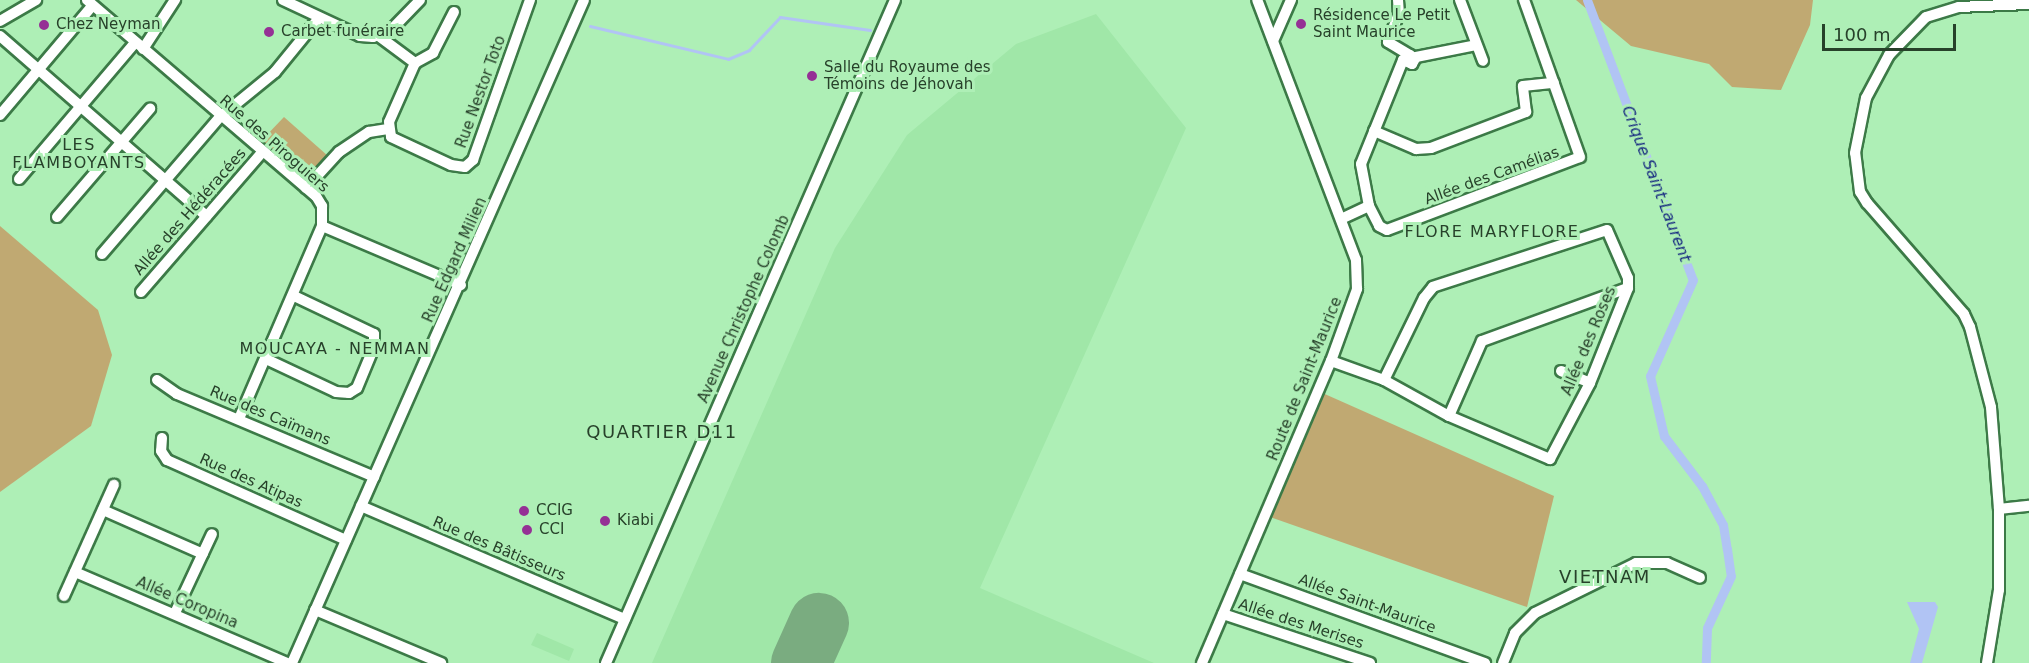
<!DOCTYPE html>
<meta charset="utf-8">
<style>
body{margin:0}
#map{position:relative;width:2029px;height:663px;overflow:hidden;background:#aeefb6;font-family:"DejaVu Sans",sans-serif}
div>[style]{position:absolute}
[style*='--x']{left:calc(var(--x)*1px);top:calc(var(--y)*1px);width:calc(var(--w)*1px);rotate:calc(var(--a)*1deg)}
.built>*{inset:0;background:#a0e7a8}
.green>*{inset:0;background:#c0a972}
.water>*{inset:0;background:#b1c4f4}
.stream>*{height:3px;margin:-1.5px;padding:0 1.5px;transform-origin:1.5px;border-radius:1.5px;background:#b1c4f4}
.canal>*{height:9px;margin:-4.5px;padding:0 4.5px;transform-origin:4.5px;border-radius:4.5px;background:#b1c4f4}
.taxiway>*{height:24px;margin:-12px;padding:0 12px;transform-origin:12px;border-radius:12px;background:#7aac80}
.runway>*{height:60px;margin:-30px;padding:0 30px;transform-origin:30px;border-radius:30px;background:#7aac80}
.roads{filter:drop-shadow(2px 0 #3c7a47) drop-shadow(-2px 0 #3c7a47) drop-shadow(0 2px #3c7a47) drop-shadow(0 -2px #3c7a47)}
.minor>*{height:10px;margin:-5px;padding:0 5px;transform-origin:5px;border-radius:5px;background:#fff}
.dots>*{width:16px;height:16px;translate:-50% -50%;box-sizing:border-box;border:3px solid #aeefb6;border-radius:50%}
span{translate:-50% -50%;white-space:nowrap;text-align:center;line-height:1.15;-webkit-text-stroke:6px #aeefb6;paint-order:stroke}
.poi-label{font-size:15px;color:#27412a}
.left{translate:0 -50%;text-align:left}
.street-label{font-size:15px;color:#27412a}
.neighbourhood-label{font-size:16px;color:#27412a;letter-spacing:1.5px}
.water-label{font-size:16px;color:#182a81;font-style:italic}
.quarter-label{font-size:18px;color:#27412a;letter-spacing:1.5px}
.scale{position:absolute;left:1822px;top:24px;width:134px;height:27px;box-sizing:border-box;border:3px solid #27412a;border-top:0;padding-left:8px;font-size:18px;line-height:21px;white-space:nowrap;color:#27412a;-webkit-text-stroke:4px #aeefb6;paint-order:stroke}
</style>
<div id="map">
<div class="built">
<div style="clip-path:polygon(1096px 14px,1186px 128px,980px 588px,1154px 663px,652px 663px,835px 248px,907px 135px,1016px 44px)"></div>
<div style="clip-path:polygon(537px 633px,574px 649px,569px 661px,531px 645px)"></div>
</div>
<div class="green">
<div style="clip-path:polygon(1576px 0,1813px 0,1810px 25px,1781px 90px,1732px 87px,1709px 64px,1631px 46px)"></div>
<div style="clip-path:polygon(284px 117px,328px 156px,306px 180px,261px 141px)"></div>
<div style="clip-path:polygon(0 226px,98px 310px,112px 355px,91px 426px,0 492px)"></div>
<div style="clip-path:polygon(1318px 391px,1554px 496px,1527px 607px,1264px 515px)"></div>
</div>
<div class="water">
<div style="clip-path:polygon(1907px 602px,1935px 602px,1938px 607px,1922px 663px,1910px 663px,1919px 629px)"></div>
</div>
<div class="stream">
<div style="--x:590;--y:26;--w:142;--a:13.4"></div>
<div style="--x:728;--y:59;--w:23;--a:-23"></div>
<div style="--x:749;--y:50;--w:45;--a:-46.8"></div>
<div style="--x:780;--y:17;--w:91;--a:8.2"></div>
</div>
<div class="canal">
<div style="--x:1587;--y:0;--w:299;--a:69.3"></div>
<div style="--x:1693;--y:280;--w:105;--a:114.1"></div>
<div style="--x:1650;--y:376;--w:62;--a:76.9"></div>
<div style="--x:1664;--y:436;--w:63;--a:52.8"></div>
<div style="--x:1702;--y:486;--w:44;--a:61.7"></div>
<div style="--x:1723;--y:525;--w:24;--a:81"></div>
<div style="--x:1727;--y:549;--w:27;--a:82"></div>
<div style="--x:1731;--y:576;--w:57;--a:114.8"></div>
<div style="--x:1707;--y:628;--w:35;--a:92"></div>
</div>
<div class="taxiway">
<div style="--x:803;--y:659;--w:33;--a:-41"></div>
<div style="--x:828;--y:637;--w:12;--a:-90"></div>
<div style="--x:828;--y:625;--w:9;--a:-167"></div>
</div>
<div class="runway">
<div style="--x:801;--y:663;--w:44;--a:-65.8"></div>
</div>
<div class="roads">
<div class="minor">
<div style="--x:87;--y:0;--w:301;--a:40.6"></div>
<div style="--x:316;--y:196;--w:12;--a:59"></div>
<div style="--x:322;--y:206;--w:20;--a:90"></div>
<div style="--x:322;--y:226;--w:210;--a:113.3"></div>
<div style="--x:283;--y:0;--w:85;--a:25.1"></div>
<div style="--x:360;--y:36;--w:13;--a:4"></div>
<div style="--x:373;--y:37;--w:18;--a:-19"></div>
<div style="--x:390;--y:31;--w:43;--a:-45.9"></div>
<div style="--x:1398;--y:0;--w:13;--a:86"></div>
<div style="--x:1399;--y:13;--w:31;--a:111"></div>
<div style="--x:1388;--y:42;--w:26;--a:31"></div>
<div style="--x:1410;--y:55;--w:9;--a:77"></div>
<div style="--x:1460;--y:0;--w:65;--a:69.3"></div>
<div style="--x:0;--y:21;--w:42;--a:-30.3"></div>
<div style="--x:0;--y:36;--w:274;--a:41.1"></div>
<div style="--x:380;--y:37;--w:44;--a:36.6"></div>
<div style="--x:415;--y:63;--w:64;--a:113.8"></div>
<div style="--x:389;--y:122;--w:15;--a:82"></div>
<div style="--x:391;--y:137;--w:66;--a:25"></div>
<div style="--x:451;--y:165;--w:14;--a:8"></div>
<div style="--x:465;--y:167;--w:11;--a:-41"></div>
<div style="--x:473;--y:160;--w:170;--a:-70.4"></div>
<div style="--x:1273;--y:41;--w:45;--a:-66.3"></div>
<div style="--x:143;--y:49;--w:59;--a:-56.9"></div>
<div style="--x:415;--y:63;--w:21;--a:-29"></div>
<div style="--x:433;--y:53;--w:46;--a:-62.9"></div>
<div style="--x:1412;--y:64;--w:10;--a:-156"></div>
<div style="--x:1403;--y:60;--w:112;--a:112"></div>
<div style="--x:1361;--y:164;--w:43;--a:79.2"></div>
<div style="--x:1369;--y:206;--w:22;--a:63"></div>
<div style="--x:1379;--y:226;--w:9;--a:27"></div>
<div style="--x:1387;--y:230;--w:206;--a:-20.7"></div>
<div style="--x:1580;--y:157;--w:167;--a:-109.6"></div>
<div style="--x:1412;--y:64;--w:8;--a:-60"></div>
<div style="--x:1416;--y:57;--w:61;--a:-11.3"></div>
<div style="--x:0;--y:115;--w:143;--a:-49.8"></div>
<div style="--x:1374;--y:131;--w:46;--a:23.2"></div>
<div style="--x:1416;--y:149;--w:15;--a:-4"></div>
<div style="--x:1431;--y:148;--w:102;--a:-20.8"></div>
<div style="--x:1526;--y:112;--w:26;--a:-97"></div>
<div style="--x:1523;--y:86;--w:31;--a:-6"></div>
<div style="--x:19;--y:179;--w:177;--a:-49.6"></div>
<div style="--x:306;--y:188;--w:49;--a:-47.5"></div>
<div style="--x:339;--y:152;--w:36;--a:-34"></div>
<div style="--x:369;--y:132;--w:19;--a:-9"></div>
<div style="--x:57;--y:217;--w:143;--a:-49.3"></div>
<div style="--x:1341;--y:219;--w:31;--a:-25"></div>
<div style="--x:322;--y:226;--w:151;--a:23"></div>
<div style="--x:102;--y:254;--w:181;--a:-49.3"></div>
<div style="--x:220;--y:117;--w:71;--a:-39.3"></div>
<div style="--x:275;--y:72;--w:70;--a:-50.8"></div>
<div style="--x:141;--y:292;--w:186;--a:-49.1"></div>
<div style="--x:266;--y:359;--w:77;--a:25.2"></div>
<div style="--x:336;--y:392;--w:13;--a:4"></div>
<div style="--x:349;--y:393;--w:9;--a:-32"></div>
<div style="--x:357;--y:388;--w:44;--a:-67.5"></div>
<div style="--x:374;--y:347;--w:13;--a:-90"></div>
<div style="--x:374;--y:334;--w:89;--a:-154.6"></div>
<div style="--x:1331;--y:361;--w:56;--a:19.7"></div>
<div style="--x:1384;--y:380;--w:74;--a:29"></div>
<div style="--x:1449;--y:416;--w:110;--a:23.1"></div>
<div style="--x:1550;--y:459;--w:86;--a:-62.2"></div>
<div style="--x:1590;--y:383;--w:102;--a:-68.2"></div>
<div style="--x:1628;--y:288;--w:10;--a:-90"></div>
<div style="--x:1628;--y:278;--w:52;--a:-113.6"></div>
<div style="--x:1607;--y:230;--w:183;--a:161.9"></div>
<div style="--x:1433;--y:287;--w:14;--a:129"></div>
<div style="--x:1424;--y:298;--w:91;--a:116"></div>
<div style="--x:1561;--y:371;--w:31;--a:22"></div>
<div style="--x:157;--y:380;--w:24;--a:35"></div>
<div style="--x:177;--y:394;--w:214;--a:22.8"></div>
<div style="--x:1449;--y:416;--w:82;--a:-66.3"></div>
<div style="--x:1482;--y:341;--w:155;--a:-20"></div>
<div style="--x:162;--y:438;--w:13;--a:94"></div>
<div style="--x:161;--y:451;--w:11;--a:56"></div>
<div style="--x:167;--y:460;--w:196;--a:24.1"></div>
<div style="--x:361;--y:506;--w:287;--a:23.2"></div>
<div style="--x:1999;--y:509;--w:102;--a:-94.5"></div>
<div style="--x:1991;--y:407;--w:83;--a:-104.7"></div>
<div style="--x:1970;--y:327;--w:14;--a:-115"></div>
<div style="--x:1964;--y:314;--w:147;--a:-131.1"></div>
<div style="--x:1867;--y:203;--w:13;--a:-122"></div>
<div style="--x:1860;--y:192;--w:39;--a:-97"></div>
<div style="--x:1855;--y:153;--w:56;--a:-78.7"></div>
<div style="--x:1866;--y:98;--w:49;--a:-61.9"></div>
<div style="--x:1889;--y:55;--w:53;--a:-45.8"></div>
<div style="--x:1926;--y:17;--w:34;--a:-17"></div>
<div style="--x:1959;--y:7;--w:70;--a:-2.5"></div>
<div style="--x:103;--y:510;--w:109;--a:23.7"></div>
<div style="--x:75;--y:572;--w:231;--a:23.2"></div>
<div style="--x:1240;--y:574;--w:261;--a:20"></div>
<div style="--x:64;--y:596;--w:122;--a:-65.8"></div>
<div style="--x:315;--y:610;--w:137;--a:22.8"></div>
<div style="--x:175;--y:613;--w:87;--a:-64.9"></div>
<div style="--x:1223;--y:614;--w:155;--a:18.4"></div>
<div style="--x:292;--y:663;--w:724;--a:-66.23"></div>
<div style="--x:606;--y:663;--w:723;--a:-66.45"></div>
<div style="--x:1202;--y:663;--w:328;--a:-66.9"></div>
<div style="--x:1331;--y:361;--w:77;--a:-70.1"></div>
<div style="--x:1357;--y:289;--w:29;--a:-92"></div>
<div style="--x:1356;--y:260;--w:278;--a:-110.8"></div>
<div style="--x:1503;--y:663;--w:32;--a:-68"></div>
<div style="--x:1515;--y:633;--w:28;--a:-45"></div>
<div style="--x:1535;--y:613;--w:113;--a:-26.3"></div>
<div style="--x:1636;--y:563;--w:31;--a:0"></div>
<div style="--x:1667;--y:563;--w:36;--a:24"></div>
<div style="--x:1987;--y:663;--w:74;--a:-80.7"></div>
<div style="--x:1999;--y:590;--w:81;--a:-90"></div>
<div style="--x:1999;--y:509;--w:30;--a:-6"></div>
</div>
</div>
<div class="dots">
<div style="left:1301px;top:24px;background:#953095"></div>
<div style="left:44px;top:25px;background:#953095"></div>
<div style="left:269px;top:32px;background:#953095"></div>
<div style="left:812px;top:76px;background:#953095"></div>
<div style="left:524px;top:511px;background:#953095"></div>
<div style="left:605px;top:521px;background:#953095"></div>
<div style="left:527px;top:530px;background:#953095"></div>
</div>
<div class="poi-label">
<span class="left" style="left:1313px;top:24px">Résidence Le Petit<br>Saint Maurice</span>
<span class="left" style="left:56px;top:25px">Chez Neyman</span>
<span class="left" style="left:281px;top:32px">Carbet funéraire</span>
<span class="left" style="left:824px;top:76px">Salle du Royaume des<br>Témoins de Jéhovah</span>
<span class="left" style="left:536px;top:511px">CCIG</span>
<span class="left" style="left:617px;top:521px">Kiabi</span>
<span class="left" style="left:539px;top:530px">CCI</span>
</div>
<div class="street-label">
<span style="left:481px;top:92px;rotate:-70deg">Rue Nestor Toto</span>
<span style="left:274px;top:144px;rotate:41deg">Rue des Piroguiers</span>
<span style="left:1492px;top:176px;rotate:-20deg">Allée des Camélias</span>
<span style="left:190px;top:212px;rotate:-49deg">Allée des Hédéracées</span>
<span style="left:455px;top:260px;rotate:-66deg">Rue Edgard Milien</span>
<span style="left:744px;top:309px;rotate:-66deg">Avenue Christophe Colomb</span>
<span style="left:1589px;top:341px;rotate:-67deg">Allée des Roses</span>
<span style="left:1305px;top:379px;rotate:-68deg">Route de Saint-Maurice</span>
<span style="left:270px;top:416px;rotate:23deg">Rue des Caïmans</span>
<span style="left:251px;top:481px;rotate:24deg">Rue des Atipas</span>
<span style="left:499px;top:549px;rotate:23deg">Rue des Bâtisseurs</span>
<span style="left:187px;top:603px;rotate:23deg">Allée Coropina</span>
<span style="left:1367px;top:604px;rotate:20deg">Allée Saint-Maurice</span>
<span style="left:1301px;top:624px;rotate:18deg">Allée des Merises</span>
</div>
<div class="neighbourhood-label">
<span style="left:79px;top:154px">LES<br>FLAMBOYANTS</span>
<span style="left:1492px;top:232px">FLORE MARYFLORE</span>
<span style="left:335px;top:349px">MOUCAYA - NEMMAN</span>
</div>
<div class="water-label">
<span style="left:1656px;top:184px;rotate:69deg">Crique Saint-Laurent</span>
</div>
<div class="quarter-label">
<span style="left:662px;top:432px">QUARTIER D11</span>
<span style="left:1605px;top:577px">VIETNAM</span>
</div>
<div class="scale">100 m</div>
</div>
